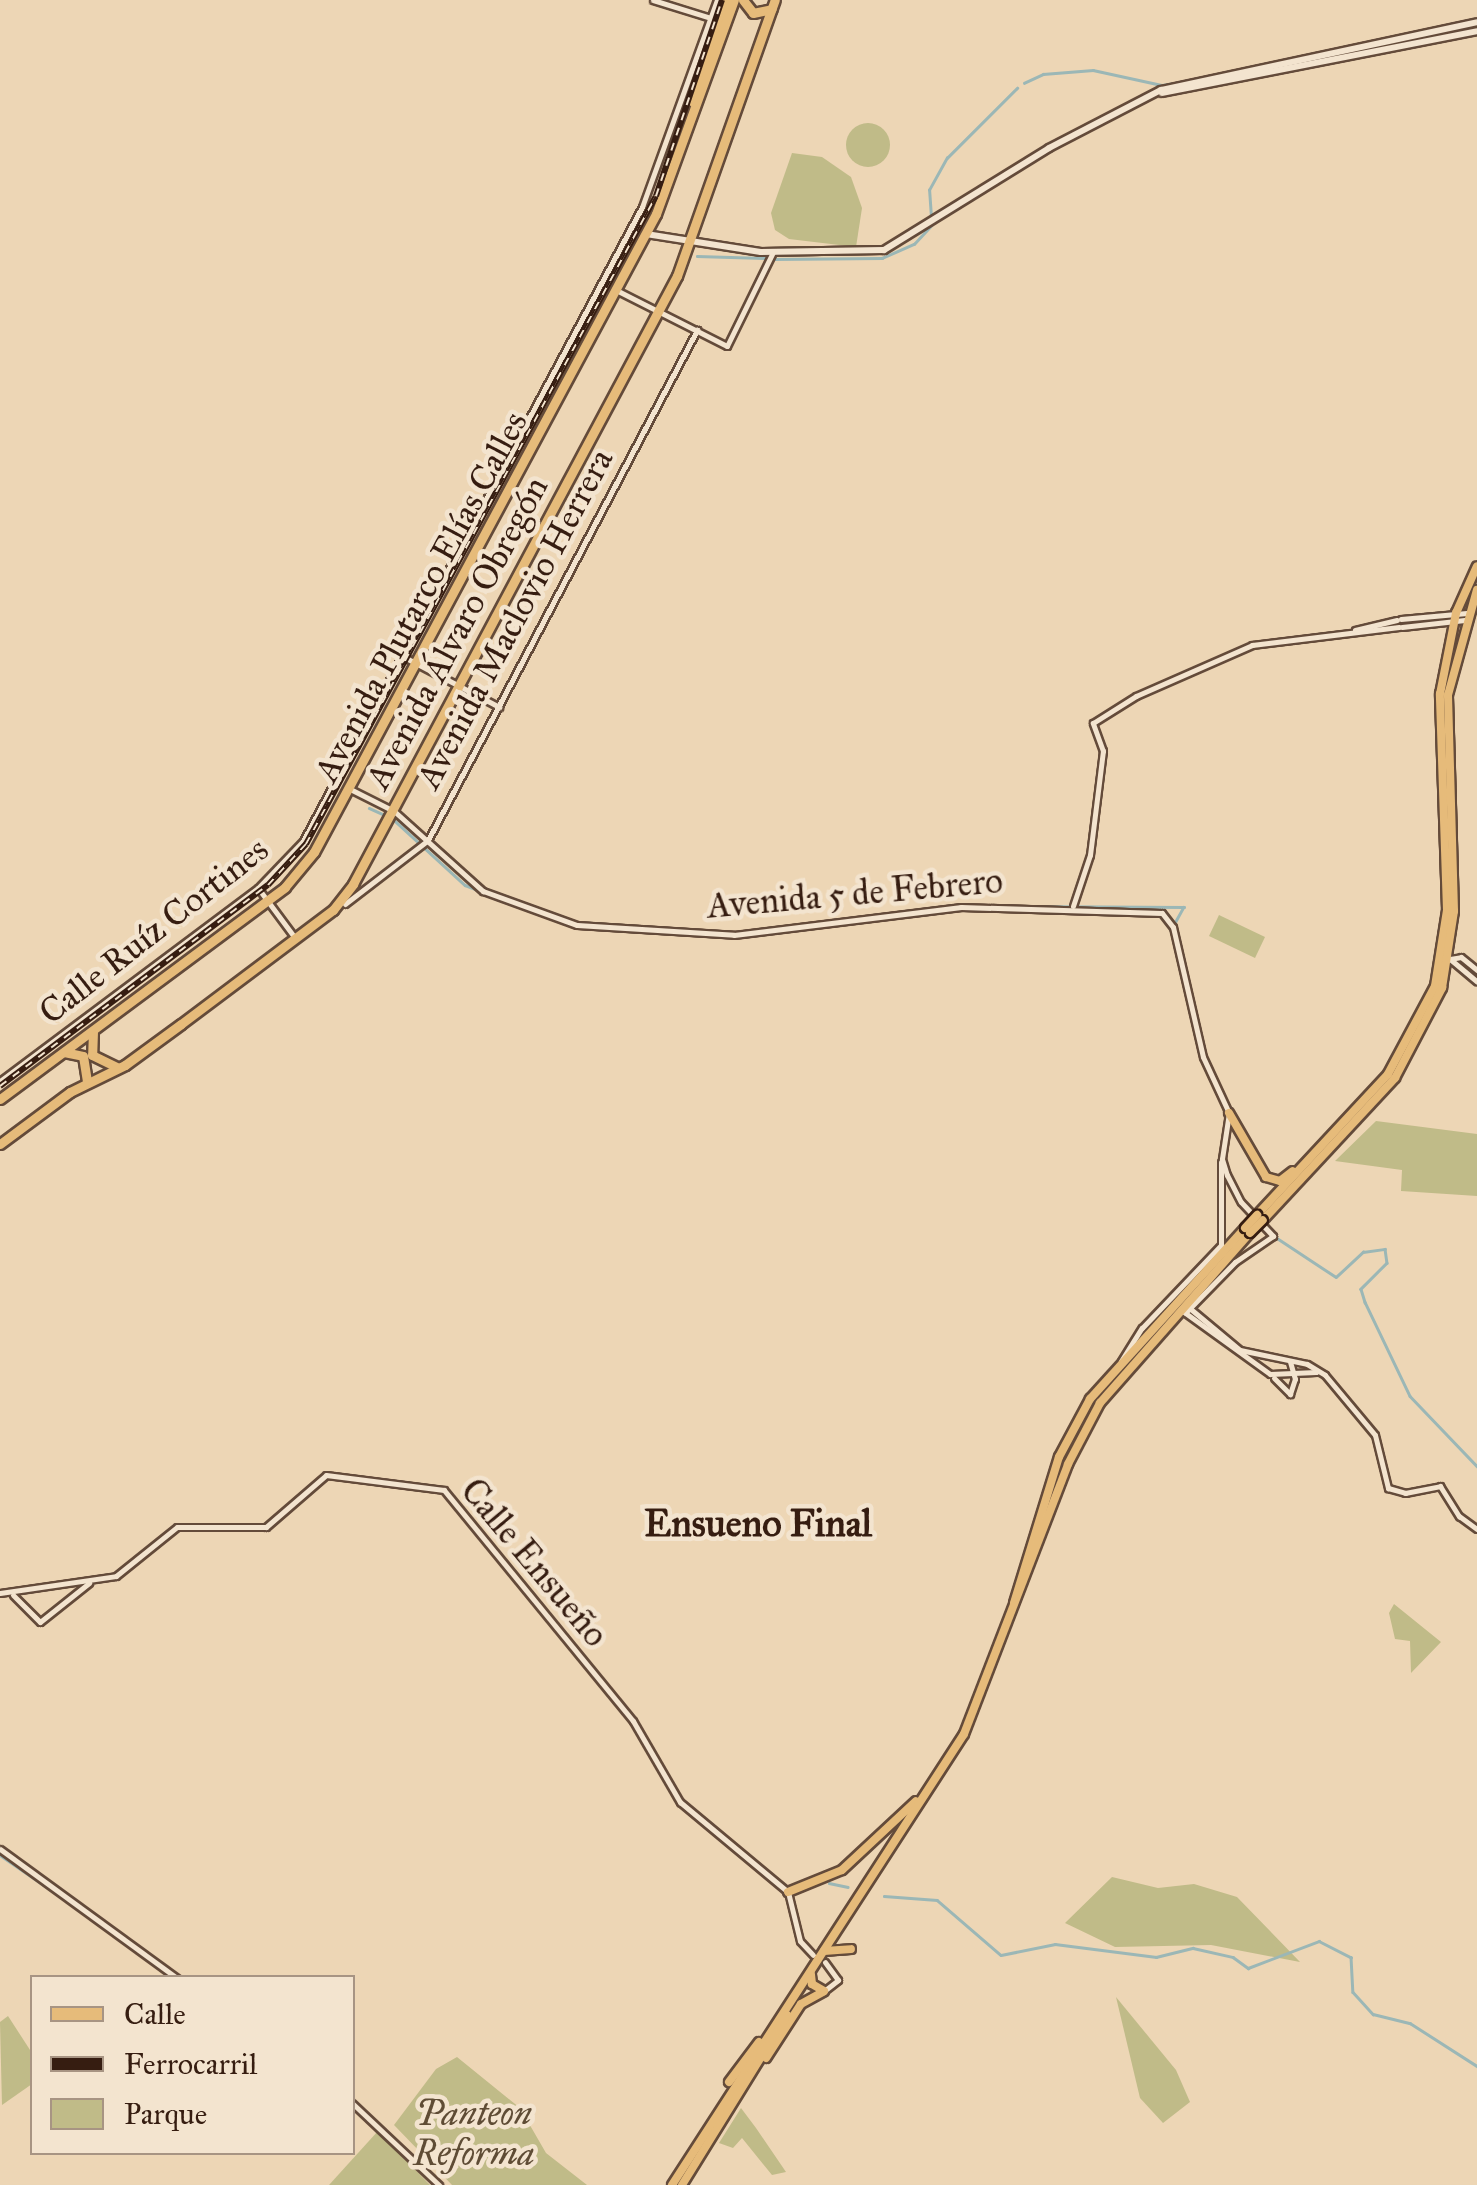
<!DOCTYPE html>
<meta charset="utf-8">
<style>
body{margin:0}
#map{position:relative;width:1477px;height:2185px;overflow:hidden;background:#edd6b5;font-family:"IM FELL Great Primer",serif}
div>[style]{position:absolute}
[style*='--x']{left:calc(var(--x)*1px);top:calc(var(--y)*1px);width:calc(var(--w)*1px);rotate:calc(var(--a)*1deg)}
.green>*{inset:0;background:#c0bb88}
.round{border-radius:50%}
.stream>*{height:2.5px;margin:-1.25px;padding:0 1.25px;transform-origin:1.25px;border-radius:1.25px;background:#9bb7b6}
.roads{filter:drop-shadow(2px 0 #644b3a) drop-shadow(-2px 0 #644b3a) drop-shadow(0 2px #644b3a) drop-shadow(0 -2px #644b3a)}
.tertiary>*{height:5px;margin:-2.5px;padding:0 2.5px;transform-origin:2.5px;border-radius:2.5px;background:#f3e4cf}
.secondary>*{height:6px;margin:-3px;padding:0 3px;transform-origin:3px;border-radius:3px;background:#f3e4cf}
.primary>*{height:8px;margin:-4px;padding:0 4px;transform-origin:4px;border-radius:4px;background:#e6bb7a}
.trunk>*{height:9px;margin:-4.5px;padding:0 4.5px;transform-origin:4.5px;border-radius:4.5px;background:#e6bb7a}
.rail>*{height:6px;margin-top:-3px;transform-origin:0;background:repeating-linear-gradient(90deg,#f3e4cf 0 8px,#361d11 0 16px);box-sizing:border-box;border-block:2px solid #361d11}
.bridges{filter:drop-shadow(2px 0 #361d11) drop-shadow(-2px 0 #361d11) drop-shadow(0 2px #361d11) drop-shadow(0 -2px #361d11)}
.primary-bridge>*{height:8px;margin:-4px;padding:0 4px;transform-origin:4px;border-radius:4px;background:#e6bb7a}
span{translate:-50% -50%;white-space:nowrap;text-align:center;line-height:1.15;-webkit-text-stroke:9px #f3e4cf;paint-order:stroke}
.street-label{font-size:35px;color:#361d11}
.park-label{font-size:35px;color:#5f4c35;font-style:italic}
.neighbourhood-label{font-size:38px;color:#361d11;font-weight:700}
.legend{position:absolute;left:30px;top:1975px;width:325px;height:180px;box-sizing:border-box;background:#f3e4cf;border:2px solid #a79483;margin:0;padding:12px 18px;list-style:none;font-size:30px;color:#361d11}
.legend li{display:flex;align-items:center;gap:20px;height:50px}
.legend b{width:50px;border:2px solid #a79483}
</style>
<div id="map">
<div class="green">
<div class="round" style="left:846px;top:123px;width:44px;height:44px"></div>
<div style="clip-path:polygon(792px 153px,822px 157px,851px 177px,862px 208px,856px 247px,789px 239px,775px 230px,771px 213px)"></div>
<div style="clip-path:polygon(1219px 915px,1265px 937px,1255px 958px,1209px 936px)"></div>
<div style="clip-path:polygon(1376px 1121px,1477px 1134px,1477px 1196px,1401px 1191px,1402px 1170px,1335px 1161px)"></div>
<div style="clip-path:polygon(1394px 1604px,1441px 1642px,1411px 1673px,1410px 1641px,1395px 1639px,1389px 1613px)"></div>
<div style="clip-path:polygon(1112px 1877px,1158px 1888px,1194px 1884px,1237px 1897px,1300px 1962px,1211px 1945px,1115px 1947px,1065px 1923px)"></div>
<div style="clip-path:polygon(1116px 1997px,1176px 2070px,1190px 2102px,1163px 2123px,1140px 2098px)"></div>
<div style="clip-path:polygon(8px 2016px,32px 2053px,32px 2084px,2px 2105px,0 2022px)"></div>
<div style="clip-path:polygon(457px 2057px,520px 2108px,546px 2153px,587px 2185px,452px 2185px,394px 2125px,436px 2069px)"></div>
<div style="clip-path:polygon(741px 2108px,756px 2128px,786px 2172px,772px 2175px,742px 2138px,733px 2148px,719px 2143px)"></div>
<div style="clip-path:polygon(378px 2131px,430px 2185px,329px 2185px)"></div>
</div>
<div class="stream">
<div style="--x:1430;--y:37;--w:47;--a:-13.4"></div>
<div style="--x:1351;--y:52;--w:38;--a:-11"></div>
<div style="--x:1024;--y:83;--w:21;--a:-25"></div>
<div style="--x:1043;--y:74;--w:50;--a:-4.6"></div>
<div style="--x:1093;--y:70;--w:71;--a:12.3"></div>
<div style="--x:1162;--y:85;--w:24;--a:-9"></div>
<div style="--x:931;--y:217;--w:27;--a:-94"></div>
<div style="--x:929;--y:190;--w:37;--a:-61"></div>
<div style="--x:947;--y:158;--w:99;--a:-45"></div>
<div style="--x:697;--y:256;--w:69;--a:1.7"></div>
<div style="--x:774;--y:259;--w:108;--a:-0.5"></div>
<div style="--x:882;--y:258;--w:35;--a:-24"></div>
<div style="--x:914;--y:244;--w:26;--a:-47"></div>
<div style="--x:369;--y:808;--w:17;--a:24"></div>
<div style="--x:394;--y:820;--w:96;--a:42.5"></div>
<div style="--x:465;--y:885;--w:17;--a:21"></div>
<div style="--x:1005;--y:906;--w:179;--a:0.3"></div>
<div style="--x:1184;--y:907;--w:18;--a:119"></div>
<div style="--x:1175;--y:923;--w:44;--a:76.9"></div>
<div style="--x:540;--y:914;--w:37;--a:20"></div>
<div style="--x:602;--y:929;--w:32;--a:4"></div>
<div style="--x:717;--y:936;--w:32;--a:0"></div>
<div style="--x:1203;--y:1047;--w:17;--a:73"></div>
<div style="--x:1218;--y:1084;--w:17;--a:65"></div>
<div style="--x:1222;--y:1172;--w:27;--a:62"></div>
<div style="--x:1274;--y:1236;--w:74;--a:33.5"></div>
<div style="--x:1336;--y:1277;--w:37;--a:-43"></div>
<div style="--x:1363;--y:1252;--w:22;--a:-8"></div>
<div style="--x:1385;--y:1249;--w:14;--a:82"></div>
<div style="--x:1387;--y:1263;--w:37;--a:135"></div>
<div style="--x:1361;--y:1289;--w:14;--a:73"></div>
<div style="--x:1365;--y:1302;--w:104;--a:64.4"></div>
<div style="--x:1410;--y:1396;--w:97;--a:46.3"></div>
<div style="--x:0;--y:1855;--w:85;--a:34.4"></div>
<div style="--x:829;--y:1883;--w:19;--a:12"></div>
<div style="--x:884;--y:1896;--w:53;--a:4.3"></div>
<div style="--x:937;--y:1900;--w:84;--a:40.7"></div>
<div style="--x:1001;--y:1955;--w:55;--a:-11.5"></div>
<div style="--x:1055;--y:1944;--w:102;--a:7.3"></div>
<div style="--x:1156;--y:1957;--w:38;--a:-14"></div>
<div style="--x:1193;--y:1948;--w:41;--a:12.7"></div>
<div style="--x:1233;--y:1957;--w:19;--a:36"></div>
<div style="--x:1248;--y:1968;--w:76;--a:-20.8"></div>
<div style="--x:1319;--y:1941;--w:36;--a:27"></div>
<div style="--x:1351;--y:1957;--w:35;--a:87"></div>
<div style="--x:1353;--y:1992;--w:30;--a:48"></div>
<div style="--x:1373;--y:2014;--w:38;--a:14"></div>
<div style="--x:1410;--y:2023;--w:80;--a:32.7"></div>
<div style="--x:352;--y:2100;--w:64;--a:43.7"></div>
</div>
<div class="roads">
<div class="tertiary">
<div style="--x:653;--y:0;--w:61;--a:17.2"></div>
<div style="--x:618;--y:291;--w:122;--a:26.8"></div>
<div style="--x:727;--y:346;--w:105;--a:-63.9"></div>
<div style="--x:1401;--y:619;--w:66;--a:-5.2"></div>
<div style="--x:1402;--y:627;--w:63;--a:-6.3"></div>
<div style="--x:1355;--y:630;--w:43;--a:-13.4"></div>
<div style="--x:402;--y:656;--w:110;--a:27.7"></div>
<div style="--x:350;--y:789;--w:49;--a:26.6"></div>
<div style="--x:394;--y:811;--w:120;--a:42"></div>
<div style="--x:483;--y:891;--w:100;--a:19.9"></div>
<div style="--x:577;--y:925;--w:157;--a:3.6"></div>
<div style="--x:734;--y:935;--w:229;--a:-7"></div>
<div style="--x:961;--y:907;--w:201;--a:1.7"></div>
<div style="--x:1162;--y:913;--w:18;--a:52"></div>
<div style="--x:1173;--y:927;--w:133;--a:77"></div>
<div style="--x:1203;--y:1057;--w:62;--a:65.1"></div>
<div style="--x:1229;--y:1113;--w:47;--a:98.7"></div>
<div style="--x:1222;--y:1159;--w:17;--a:73"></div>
<div style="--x:1227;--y:1175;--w:30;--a:63"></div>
<div style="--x:1241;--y:1202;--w:47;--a:46.7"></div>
<div style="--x:1273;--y:1236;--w:46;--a:145.6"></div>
<div style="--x:1235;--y:1262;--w:71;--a:134.4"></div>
<div style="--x:258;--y:888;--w:62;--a:53.5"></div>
<div style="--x:345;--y:904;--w:105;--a:-37.6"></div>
<div style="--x:428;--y:840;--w:577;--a:-62.19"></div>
<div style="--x:1073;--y:906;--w:54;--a:-71.6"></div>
<div style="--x:1090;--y:855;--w:105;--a:-82.9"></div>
<div style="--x:1103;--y:751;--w:30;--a:-110"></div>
<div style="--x:1093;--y:723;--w:51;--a:-32.1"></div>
<div style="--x:1136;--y:696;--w:127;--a:-23.7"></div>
<div style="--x:1252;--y:645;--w:148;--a:-7"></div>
<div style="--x:1450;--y:959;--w:35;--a:40"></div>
<div style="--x:1450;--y:959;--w:11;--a:-10"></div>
<div style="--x:1461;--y:957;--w:21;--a:39"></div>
<div style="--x:0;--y:1081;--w:322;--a:-36.8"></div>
<div style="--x:258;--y:888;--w:65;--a:-46.2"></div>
<div style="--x:303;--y:841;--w:719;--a:-61.87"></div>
<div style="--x:642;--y:207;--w:220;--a:-70.1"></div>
<div style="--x:1187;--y:1306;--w:69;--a:39.7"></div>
<div style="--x:1240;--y:1350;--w:68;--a:11.8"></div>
<div style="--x:1307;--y:1364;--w:21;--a:31"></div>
<div style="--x:1325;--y:1375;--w:78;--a:50.2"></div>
<div style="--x:1375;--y:1435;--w:55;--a:76.2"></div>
<div style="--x:1388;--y:1488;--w:18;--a:16"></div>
<div style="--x:1405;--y:1493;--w:36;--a:-11"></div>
<div style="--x:1440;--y:1486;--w:36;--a:58"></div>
<div style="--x:1459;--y:1516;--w:22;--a:36"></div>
<div style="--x:1184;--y:1312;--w:106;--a:35.8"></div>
<div style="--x:1270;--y:1374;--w:46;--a:-2.5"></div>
<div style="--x:1121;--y:1361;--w:39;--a:-58"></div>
<div style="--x:1142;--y:1328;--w:115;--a:-46.4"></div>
<div style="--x:1221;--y:1245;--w:83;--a:-90"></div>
<div style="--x:1274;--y:1378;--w:23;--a:45"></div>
<div style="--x:1290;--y:1394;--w:16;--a:-72"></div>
<div style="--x:1295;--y:1379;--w:18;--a:-106"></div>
<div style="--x:0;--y:1593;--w:117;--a:-8.3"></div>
<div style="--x:116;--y:1576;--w:78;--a:-38.8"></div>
<div style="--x:177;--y:1527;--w:89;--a:0"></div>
<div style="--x:266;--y:1527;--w:79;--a:-40.9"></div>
<div style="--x:326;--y:1475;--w:119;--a:7.2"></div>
<div style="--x:444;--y:1490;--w:298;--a:50.7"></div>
<div style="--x:633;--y:1721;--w:94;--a:59.9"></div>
<div style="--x:680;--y:1802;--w:141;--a:39.8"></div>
<div style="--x:788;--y:1892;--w:50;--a:76.2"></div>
<div style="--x:800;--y:1941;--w:19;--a:47"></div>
<div style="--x:13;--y:1595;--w:38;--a:45"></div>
<div style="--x:40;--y:1622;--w:63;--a:-38.5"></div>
<div style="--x:0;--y:1849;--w:219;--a:36.1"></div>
<div style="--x:824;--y:1991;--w:18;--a:-38"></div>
<div style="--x:838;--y:1980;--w:22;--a:-126"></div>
<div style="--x:352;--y:2103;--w:120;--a:43.3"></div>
</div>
<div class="secondary">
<div style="--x:1162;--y:93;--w:321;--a:-11.1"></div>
<div style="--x:646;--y:234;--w:116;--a:8.9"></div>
<div style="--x:761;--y:252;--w:123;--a:-0.9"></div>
<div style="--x:884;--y:250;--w:194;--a:-31.7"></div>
<div style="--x:1049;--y:148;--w:126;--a:-27.4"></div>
<div style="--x:1161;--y:90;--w:323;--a:-12.1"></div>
</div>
<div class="primary">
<div style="--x:1229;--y:1113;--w:74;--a:60"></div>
<div style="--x:1266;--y:1177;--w:15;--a:16"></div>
<div style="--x:1280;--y:1181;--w:16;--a:-38"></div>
<div style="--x:1257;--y:1215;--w:192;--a:-47.1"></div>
<div style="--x:1388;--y:1074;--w:100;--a:-61.9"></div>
<div style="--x:1435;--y:986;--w:77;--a:-81"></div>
<div style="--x:1447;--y:910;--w:216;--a:-91.9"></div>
<div style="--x:1440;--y:694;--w:83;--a:-78.8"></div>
<div style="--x:1456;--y:613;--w:51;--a:-65.9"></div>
<div style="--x:1263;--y:1220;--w:194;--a:-47.1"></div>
<div style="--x:1395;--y:1078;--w:102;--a:-62.4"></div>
<div style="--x:1442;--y:988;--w:78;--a:-81.1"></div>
<div style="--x:1454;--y:911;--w:216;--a:-91.6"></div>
<div style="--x:1448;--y:695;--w:109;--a:-74.6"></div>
<div style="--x:1014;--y:1603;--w:153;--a:-72.9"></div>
<div style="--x:1059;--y:1457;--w:66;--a:-61.9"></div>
<div style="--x:1090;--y:1399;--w:231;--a:-47.8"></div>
<div style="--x:788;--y:1892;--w:58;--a:-22.2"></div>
<div style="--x:842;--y:1870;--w:101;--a:-43"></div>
<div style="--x:824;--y:1951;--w:27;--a:-4"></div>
<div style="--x:766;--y:2058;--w:64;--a:-57.1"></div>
<div style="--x:801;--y:2004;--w:26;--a:-29"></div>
<div style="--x:824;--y:1991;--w:14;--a:-150"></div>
<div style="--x:812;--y:1984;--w:10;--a:-96"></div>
<div style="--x:729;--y:2082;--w:50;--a:-53.1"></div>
<div style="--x:672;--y:2185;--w:537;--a:-57.08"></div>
<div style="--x:964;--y:1734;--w:289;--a:-68.9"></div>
<div style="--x:1068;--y:1464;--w:69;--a:-62.3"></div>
<div style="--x:1100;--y:1403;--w:227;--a:-48.6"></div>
<div style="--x:682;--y:2185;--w:200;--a:-58.3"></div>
</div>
<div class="trunk">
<div style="--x:743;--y:0;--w:16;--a:52"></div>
<div style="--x:753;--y:13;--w:19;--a:-12"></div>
<div style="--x:693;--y:102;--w:108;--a:-71.6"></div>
<div style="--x:93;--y:1031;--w:24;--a:92"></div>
<div style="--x:92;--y:1055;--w:28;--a:26"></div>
<div style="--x:64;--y:1052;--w:19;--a:12"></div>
<div style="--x:83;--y:1056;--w:25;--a:81"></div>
<div style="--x:0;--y:1099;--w:355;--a:-36.6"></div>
<div style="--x:285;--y:887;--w:45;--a:-50.4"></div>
<div style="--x:314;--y:852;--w:724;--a:-61.81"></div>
<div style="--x:656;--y:214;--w:228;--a:-70"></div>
<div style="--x:0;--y:1144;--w:87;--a:-36.6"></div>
<div style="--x:70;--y:1092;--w:61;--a:-26.1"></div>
<div style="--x:125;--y:1065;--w:69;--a:-36.2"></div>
<div style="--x:181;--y:1024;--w:190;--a:-36.9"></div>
<div style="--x:333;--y:910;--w:33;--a:-52"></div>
<div style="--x:353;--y:884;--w:689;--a:-61.95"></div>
<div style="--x:677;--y:276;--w:293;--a:-70.5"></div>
</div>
</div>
<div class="rail">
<div style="--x:0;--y:1086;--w:335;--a:-36.9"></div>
<div style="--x:268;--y:885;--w:56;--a:-47.2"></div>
<div style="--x:306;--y:844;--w:736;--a:-61.63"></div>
<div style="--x:656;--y:196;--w:207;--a:-71.4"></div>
</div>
<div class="bridges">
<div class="primary-bridge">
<div style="--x:1245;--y:1228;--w:18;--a:-47"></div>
<div style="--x:1250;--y:1233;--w:18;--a:-45"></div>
</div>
</div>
<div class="street-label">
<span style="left:421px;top:597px;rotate:-62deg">Avenida Plutarco Elías Calles</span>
<span style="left:515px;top:619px;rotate:-62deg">Avenida Maclovio Herrera</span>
<span style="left:457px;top:633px;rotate:-62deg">Avenida Álvaro Obregón</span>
<span style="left:855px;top:894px;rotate:-5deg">Avenida 5 de Febrero</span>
<span style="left:154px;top:931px;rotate:-38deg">Calle Ruíz Cortines</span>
<span style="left:534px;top:1563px;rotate:50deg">Calle Ensueño</span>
</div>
<div class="park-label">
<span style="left:474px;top:2134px">Panteon<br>Reforma</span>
</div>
<div class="neighbourhood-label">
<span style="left:758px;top:1524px">Ensueno Final</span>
</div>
<ul class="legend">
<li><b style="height:12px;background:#e6bb7a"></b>Calle</li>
<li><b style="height:12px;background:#361d11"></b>Ferrocarril</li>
<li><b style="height:28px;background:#c0bb88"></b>Parque</li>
</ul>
</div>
